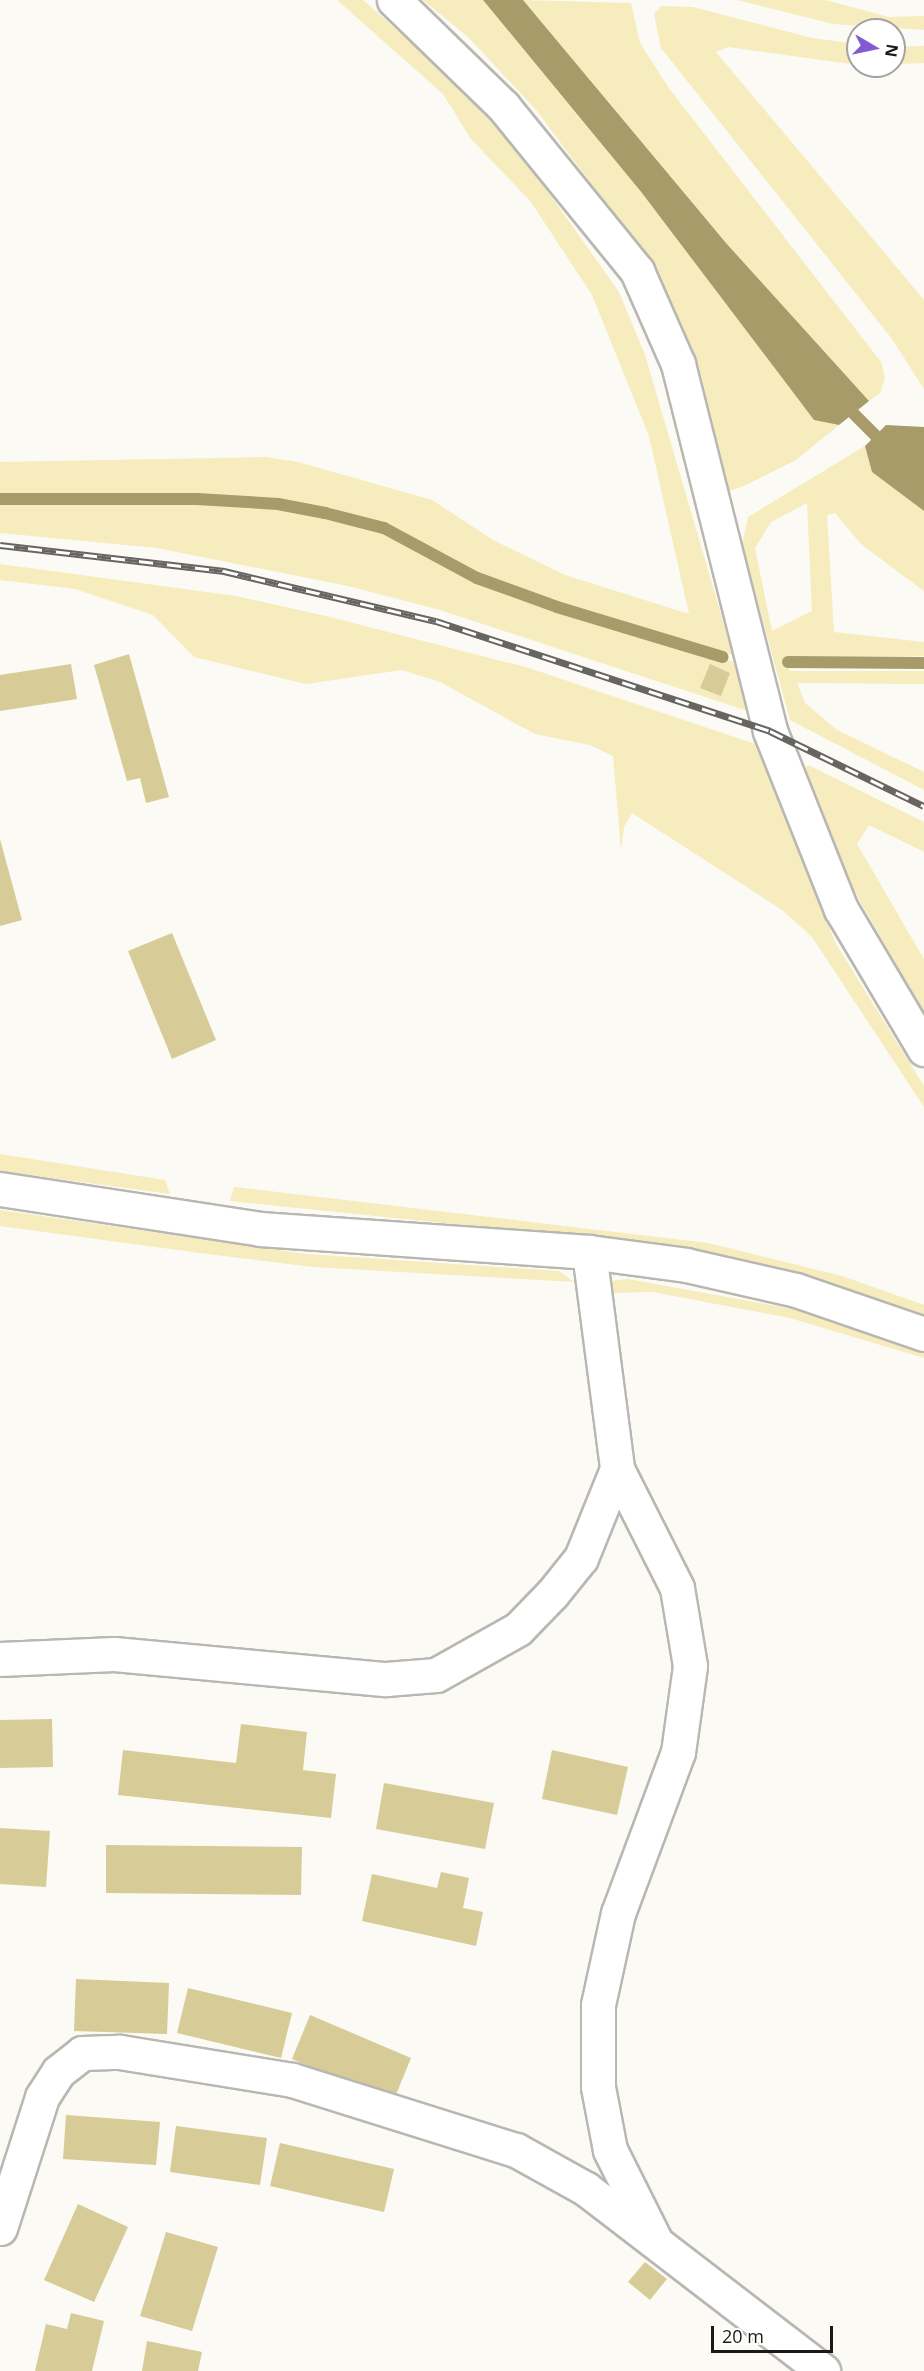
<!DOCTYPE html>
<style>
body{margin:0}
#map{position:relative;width:924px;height:2371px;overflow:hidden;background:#fbfaf4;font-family:"Open Sans",sans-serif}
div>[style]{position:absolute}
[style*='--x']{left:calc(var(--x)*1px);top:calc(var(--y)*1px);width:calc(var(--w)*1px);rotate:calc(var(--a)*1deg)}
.green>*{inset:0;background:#f6ecbd}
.water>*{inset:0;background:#a79b69}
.stream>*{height:12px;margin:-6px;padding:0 6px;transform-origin:6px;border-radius:6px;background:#a79b69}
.building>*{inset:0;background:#d7cc97}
.roads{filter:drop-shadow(2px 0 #b8b7b2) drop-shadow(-2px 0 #b8b7b2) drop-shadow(0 2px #b8b7b2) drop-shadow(0 -2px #b8b7b2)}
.street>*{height:33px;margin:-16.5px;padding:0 16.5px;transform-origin:16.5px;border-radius:16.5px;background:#fff}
.secondary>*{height:33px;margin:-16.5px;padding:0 16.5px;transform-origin:16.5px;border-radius:16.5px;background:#fff}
.rail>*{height:7px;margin-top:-3.5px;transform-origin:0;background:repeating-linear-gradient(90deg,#fff 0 14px,#666562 0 28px);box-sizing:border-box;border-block:2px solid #666562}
span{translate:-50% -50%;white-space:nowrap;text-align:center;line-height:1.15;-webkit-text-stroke:6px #fff;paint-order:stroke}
.north{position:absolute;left:846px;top:18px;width:60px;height:60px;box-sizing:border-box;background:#fff;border:2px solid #a3a3a3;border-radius:50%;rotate:99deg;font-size:16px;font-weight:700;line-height:24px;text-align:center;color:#1a1918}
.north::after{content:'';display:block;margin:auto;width:21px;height:27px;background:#825ad4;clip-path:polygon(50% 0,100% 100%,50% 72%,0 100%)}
.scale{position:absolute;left:711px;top:2326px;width:122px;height:27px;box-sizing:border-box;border:3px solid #1a1918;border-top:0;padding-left:8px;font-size:18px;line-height:21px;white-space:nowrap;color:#1a1918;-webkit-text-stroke:4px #fff;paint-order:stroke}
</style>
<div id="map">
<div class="green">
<div style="clip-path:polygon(337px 0,363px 0,461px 87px,524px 158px,619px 292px,645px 355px,733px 655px,558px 606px,478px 576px,384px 526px,326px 511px,278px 502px,197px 497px,0 497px,0 462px,266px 457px,298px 462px,432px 500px,493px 540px,565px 575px,689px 614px,649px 436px,592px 295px,531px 202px,471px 139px,443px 94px)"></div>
<div style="clip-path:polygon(423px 0,483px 0,642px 193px,814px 420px,839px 425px,796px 460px,744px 486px,729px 491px,719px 486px,678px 320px,660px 277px,537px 111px,469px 38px)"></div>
<div style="clip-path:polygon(523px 0,631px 3px,640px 43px,668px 87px,881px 362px,885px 378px,880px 393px,869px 401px,726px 243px)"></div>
<div style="clip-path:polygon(737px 0,825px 0,889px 17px,924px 16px,924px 30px,833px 24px)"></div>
<div style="clip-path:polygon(661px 6px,693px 7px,812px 38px,858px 44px,858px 65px,728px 47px,716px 52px,924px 300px,924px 389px,892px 339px,661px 48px,654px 14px)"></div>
<div style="clip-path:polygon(924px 46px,924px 63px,894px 64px,894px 47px)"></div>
<div style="clip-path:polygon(evenodd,865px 446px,872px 472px,924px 511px,924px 591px,862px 545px,835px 513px,827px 515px,834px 632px,924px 642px,924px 656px,786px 657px,790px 671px,924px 671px,924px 684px,797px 683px,805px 703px,837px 730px,924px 772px,924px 790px,790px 720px,742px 545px,748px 517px,865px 446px,807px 503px,812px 611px,772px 631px,755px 548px,771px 522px,807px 503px)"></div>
<div style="clip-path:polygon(0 501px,277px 505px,383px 530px,476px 579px,734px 662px,748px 711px,440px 610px,348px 586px,157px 548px,0 533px)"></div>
<div style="clip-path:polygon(0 564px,236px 596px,326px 616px,529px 668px,755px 744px,836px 944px,924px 1086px,924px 1107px,812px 937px,782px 910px,632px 813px,624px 827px,621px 850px,613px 756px,590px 745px,535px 734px,440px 682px,402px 670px,306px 684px,194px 657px,153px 615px,75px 589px,0 580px)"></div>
<div style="clip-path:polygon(808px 765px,924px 822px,924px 852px,869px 825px,857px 844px,924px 959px,924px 1013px,840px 866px,800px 773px)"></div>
<div style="clip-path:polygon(0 1154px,165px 1180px,170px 1194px,0 1171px)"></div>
<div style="clip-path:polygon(234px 1187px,708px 1243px,842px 1276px,924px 1305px,924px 1317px,804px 1274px,739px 1260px,582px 1237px,230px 1201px)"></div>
<div style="clip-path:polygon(0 1210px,306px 1254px,559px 1271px,574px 1282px,313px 1267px,200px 1253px,0 1226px)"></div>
<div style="clip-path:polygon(628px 1279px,804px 1311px,924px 1349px,924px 1358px,790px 1318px,652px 1292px,609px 1293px,611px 1281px)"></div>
</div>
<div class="water">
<div style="clip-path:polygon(483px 0,523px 0,726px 243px,869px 401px,839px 425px,814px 420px,642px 193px)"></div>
<div style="clip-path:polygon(886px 425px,924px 427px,924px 511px,872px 472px,865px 446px)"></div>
</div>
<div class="stream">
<div style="--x:843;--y:403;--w:61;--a:45"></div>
<div style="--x:0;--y:499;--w:197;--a:0"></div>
<div style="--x:197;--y:499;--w:81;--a:3.5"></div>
<div style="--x:278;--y:504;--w:48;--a:10.8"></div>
<div style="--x:325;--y:513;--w:61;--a:14.3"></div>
<div style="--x:384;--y:528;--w:106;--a:28.3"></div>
<div style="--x:477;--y:578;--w:85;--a:19.9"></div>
<div style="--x:557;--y:607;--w:173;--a:16.8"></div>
<div style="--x:788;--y:662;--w:136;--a:0.4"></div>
</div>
<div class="building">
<div style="clip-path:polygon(129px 654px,169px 797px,146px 803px,140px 778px,127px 781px,94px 665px)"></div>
<div style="clip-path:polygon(71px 664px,77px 699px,0 711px,0 675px)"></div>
<div style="clip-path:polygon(710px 664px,730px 673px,721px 696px,700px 688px)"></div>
<div style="clip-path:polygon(0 839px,22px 920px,0 926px)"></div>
<div style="clip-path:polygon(172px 933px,216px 1040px,172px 1059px,128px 951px)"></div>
<div style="clip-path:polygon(52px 1719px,53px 1767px,0 1768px,0 1720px)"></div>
<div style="clip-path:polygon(241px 1724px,307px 1732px,303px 1770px,336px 1774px,331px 1818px,118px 1795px,123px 1750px,236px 1763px)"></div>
<div style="clip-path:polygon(552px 1750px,628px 1767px,617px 1815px,542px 1799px)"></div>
<div style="clip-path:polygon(384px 1783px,494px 1803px,485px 1849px,376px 1829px)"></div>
<div style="clip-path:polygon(0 1828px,50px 1831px,46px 1887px,0 1884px)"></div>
<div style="clip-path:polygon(106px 1845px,302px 1847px,301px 1895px,106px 1893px)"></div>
<div style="clip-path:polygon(441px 1872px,469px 1878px,463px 1908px,483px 1912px,476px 1946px,362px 1921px,372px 1874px,437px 1888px)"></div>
<div style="clip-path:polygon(76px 1979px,169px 1983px,167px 2034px,74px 2031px)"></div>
<div style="clip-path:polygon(188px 1988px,292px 2013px,281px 2058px,177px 2033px)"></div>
<div style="clip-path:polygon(310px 2015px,411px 2058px,393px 2102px,292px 2059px)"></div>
<div style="clip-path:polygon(66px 2115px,160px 2122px,156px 2165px,63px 2159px)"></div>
<div style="clip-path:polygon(176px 2126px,267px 2138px,260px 2185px,170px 2172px)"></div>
<div style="clip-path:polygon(280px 2143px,394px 2169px,384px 2212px,270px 2186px)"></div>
<div style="clip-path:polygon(78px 2204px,128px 2227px,94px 2302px,44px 2280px)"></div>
<div style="clip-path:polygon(166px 2232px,218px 2247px,192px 2331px,140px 2316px)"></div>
<div style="clip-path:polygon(645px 2262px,667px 2279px,650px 2300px,628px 2282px)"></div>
<div style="clip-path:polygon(71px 2313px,104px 2321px,92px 2371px,35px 2371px,46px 2324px,67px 2329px)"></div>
<div style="clip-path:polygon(147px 2341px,202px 2352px,198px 2371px,142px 2371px)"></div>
</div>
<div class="roads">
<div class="street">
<div style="--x:589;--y:1252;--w:219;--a:82.6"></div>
<div style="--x:617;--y:1469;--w:133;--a:63.2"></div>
<div style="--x:677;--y:1588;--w:79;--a:80.5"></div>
<div style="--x:690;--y:1666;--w:87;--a:97.9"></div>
<div style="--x:678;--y:1752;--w:172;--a:110.4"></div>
<div style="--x:618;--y:1913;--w:94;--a:102.3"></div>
<div style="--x:598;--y:2005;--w:82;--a:90"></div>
<div style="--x:598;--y:2087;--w:64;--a:79.2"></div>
<div style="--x:610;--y:2150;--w:103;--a:63.4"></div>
<div style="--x:0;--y:1659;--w:114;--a:-2.5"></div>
<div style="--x:114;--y:1654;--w:273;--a:5.3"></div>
<div style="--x:386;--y:1679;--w:50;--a:-4.6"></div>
<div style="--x:436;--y:1675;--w:94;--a:-29.3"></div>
<div style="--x:518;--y:1629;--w:49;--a:-45.8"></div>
<div style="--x:552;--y:1594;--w:46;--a:-51.1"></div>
<div style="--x:581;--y:1558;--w:96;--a:-68"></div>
<div style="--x:0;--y:2228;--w:138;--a:-72.2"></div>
<div style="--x:42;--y:2097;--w:30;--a:-57"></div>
<div style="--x:58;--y:2072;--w:31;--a:-38"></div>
<div style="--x:82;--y:2053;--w:38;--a:-2"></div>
<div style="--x:120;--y:2052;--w:174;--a:9.2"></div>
<div style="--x:292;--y:2080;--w:235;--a:17.4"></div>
<div style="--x:516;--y:2150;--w:80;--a:29.1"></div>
<div style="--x:586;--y:2189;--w:299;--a:37.5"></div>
</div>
<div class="secondary">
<div style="--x:394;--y:0;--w:152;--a:44.2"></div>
<div style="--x:503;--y:106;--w:213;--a:50.9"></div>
<div style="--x:637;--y:271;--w:102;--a:66.2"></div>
<div style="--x:678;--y:364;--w:378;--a:75.9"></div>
<div style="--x:770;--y:731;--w:192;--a:68.3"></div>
<div style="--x:841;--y:909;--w:163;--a:59.3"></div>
<div style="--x:0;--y:1189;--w:263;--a:8.7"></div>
<div style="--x:260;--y:1229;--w:330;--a:4"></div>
<div style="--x:589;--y:1252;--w:98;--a:7.6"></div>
<div style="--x:686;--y:1265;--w:113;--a:12.8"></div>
<div style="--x:796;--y:1290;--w:135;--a:19"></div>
</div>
</div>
<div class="rail">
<div style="--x:0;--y:545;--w:226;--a:6.6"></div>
<div style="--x:224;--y:571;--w:218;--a:13.3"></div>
<div style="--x:436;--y:621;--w:352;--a:18.2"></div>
<div style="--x:770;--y:731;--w:171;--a:26"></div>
</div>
<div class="north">N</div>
<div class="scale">20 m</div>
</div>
